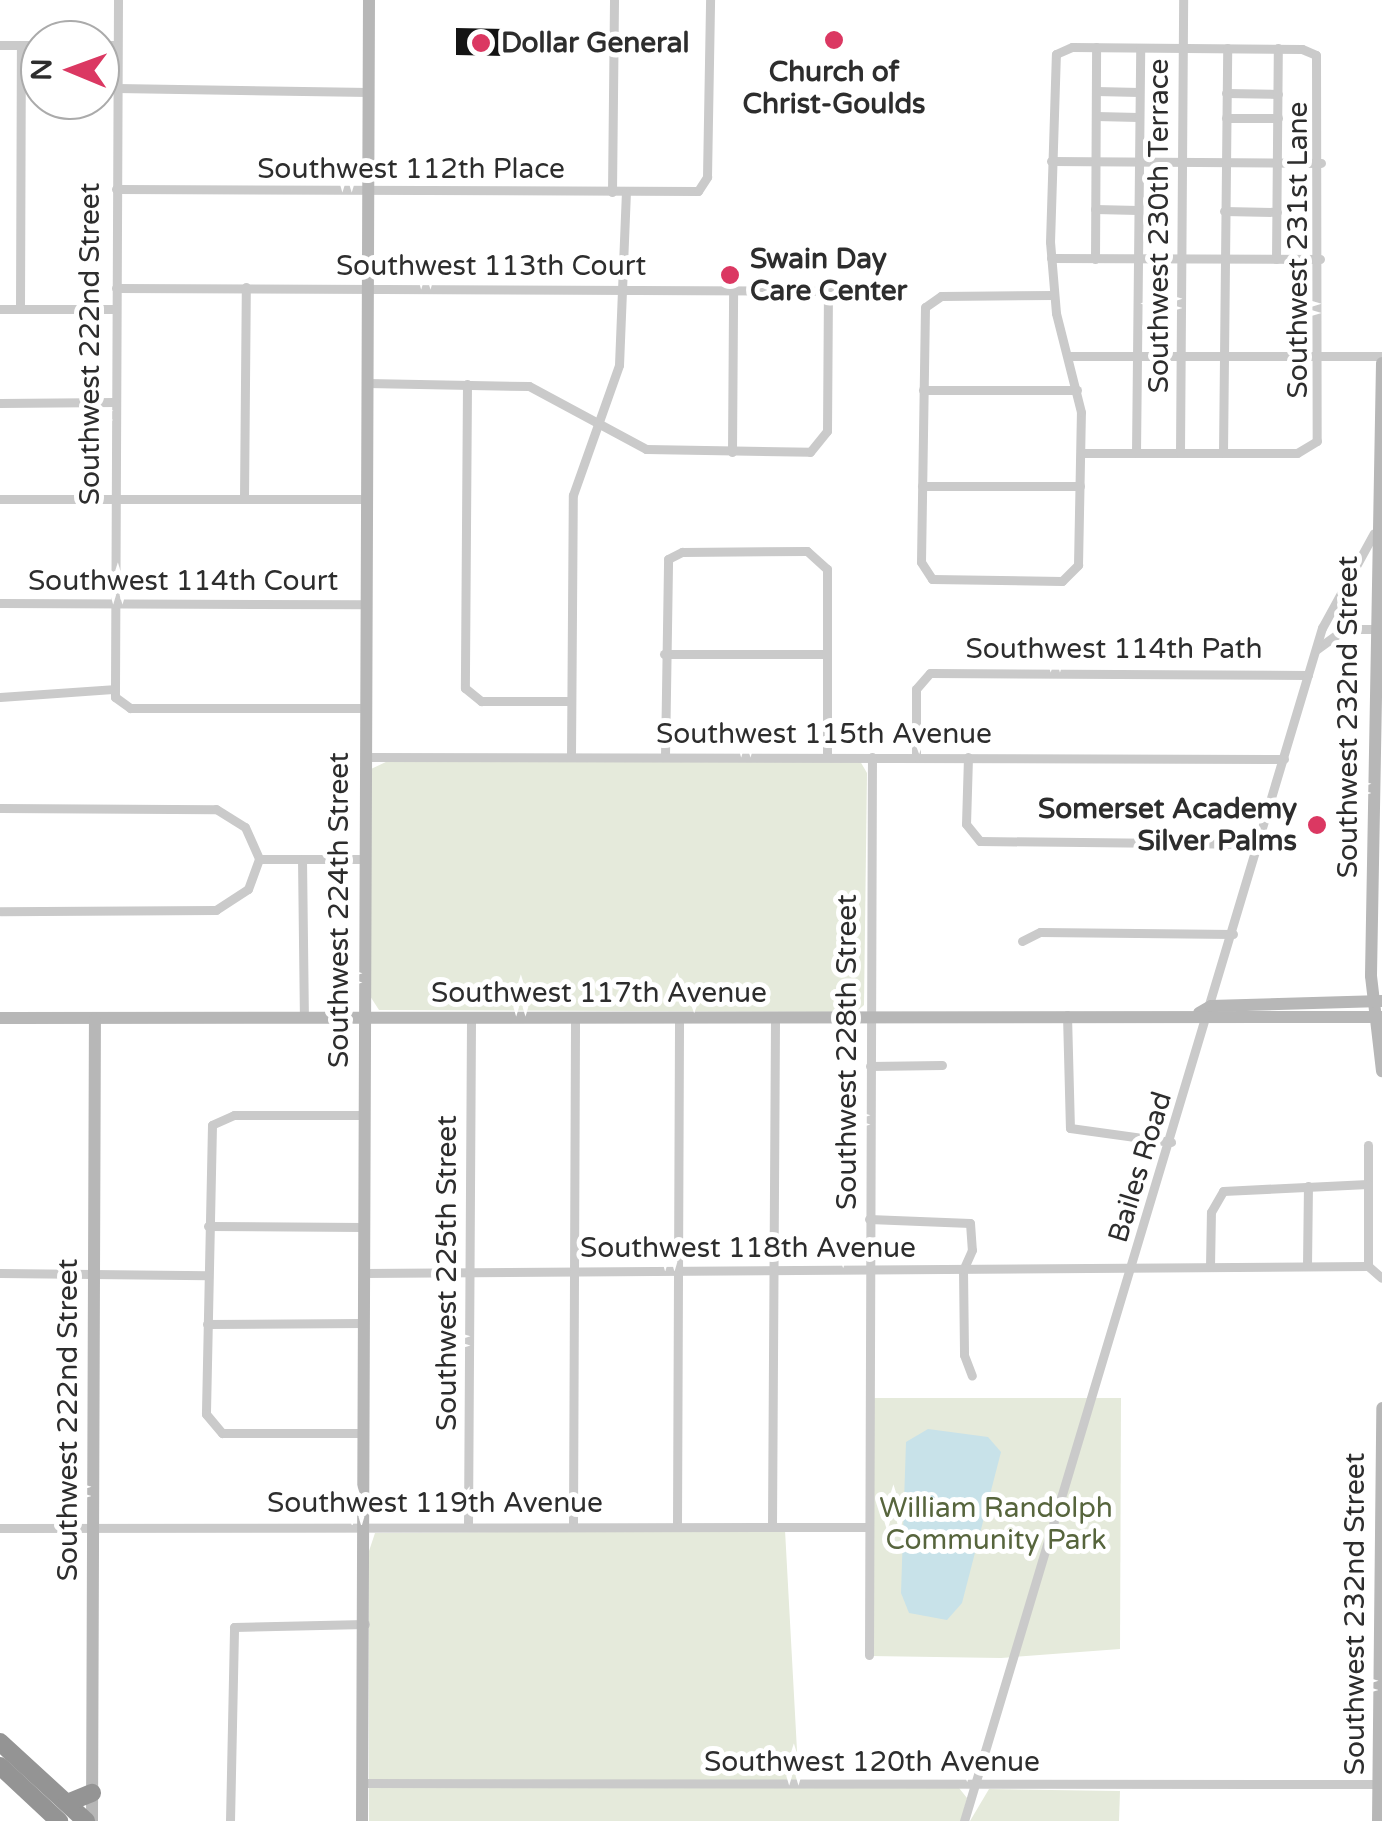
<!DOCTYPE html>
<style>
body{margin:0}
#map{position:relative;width:1382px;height:1821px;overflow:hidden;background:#fff;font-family:"Varela Round",sans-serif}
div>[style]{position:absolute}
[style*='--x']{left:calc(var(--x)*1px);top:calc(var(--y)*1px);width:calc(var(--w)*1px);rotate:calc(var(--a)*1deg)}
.green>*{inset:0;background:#e5eadb}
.water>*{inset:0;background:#c8e2e9}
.building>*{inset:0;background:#141414}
.street>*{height:9px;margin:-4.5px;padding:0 4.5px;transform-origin:4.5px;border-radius:4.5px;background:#cacaca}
.secondary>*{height:12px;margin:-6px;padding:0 6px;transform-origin:6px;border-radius:6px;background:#b7b7b7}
.highway>*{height:18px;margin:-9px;padding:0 9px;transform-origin:9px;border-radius:9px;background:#949494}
.dots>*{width:28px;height:28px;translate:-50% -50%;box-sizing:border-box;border:5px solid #fff;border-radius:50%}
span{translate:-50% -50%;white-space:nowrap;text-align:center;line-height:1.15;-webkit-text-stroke:10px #fff;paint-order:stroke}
.poi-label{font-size:28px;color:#2d2d2d;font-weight:700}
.left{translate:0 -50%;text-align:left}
.right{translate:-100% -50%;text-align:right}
.street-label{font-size:28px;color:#2d2d2d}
.park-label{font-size:28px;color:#57653d}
.north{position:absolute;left:20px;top:20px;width:100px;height:100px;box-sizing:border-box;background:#fff;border:2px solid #ababab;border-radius:50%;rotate:271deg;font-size:28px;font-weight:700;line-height:40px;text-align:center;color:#2d2d2d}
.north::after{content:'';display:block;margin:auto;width:35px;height:45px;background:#db3862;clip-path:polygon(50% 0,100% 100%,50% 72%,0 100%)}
</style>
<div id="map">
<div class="green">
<div style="clip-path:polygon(388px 761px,860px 761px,867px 773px,864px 1005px,856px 1012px,379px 1010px,370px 996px,371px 769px)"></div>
<div style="clip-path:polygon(872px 1398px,1121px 1398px,1120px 1649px,1001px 1658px,870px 1656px)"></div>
<div style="clip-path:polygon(785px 1530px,799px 1787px,959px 1788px,967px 1798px,961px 1821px,369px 1821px,369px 1551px,375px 1533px)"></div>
<div style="clip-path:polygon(989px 1789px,1120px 1791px,1119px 1821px,970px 1821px)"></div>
</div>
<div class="water">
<div style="clip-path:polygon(928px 1429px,988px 1437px,1001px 1452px,962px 1603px,947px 1620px,909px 1613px,901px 1593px,906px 1442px)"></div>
</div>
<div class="building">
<div style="clip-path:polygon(456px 28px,506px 29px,505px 56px,456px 55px)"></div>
</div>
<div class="street">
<div style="--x:118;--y:0;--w:697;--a:90.25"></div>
<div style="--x:115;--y:697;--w:19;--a:36"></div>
<div style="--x:130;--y:708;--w:235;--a:0"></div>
<div style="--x:0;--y:45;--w:40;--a:0"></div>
<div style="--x:100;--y:45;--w:17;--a:0"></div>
<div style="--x:117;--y:88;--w:252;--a:0.9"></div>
<div style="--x:1096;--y:91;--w:43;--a:1.3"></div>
<div style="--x:1226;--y:93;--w:52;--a:1.1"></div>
<div style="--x:1096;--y:116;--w:42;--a:1.4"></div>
<div style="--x:1226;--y:118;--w:52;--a:0"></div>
<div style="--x:1051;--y:161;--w:270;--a:0.4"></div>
<div style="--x:116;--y:189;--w:582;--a:0.2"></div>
<div style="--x:698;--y:191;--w:17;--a:-57"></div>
<div style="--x:707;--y:177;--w:177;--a:-89"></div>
<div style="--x:612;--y:192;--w:192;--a:-89.4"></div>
<div style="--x:1095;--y:209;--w:43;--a:1.3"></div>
<div style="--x:1224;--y:211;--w:53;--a:1.1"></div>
<div style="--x:1051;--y:258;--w:269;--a:0.2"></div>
<div style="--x:1095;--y:259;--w:212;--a:-89.7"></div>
<div style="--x:1276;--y:259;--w:211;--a:-89.5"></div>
<div style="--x:116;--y:288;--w:751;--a:0.23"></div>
<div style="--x:1054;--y:295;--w:113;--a:179.5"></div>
<div style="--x:941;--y:296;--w:19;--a:145"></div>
<div style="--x:925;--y:307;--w:255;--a:90.9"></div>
<div style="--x:921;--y:562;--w:20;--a:57"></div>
<div style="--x:932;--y:579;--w:130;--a:0.9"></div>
<div style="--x:1062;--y:581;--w:23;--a:-45"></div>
<div style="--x:1078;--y:565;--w:153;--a:-88.9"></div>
<div style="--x:1081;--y:412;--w:102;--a:-104.2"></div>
<div style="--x:1056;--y:313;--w:71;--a:-94.8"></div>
<div style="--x:1050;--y:242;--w:188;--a:-88.2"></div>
<div style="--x:1056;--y:54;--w:17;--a:-24"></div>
<div style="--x:1072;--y:47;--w:230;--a:0.5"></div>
<div style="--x:1302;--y:49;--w:15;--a:23"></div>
<div style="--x:1316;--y:55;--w:386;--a:89.9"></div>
<div style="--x:1317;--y:441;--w:23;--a:149"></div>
<div style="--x:1297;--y:453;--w:216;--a:180"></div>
<div style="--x:0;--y:309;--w:116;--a:0"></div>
<div style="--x:20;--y:309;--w:264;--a:-89.8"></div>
<div style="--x:1068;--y:356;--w:314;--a:0"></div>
<div style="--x:367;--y:383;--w:162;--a:1.1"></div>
<div style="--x:529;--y:386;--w:133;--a:28.3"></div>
<div style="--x:646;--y:449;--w:164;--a:1"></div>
<div style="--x:810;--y:452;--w:27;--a:-51"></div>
<div style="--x:827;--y:431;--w:141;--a:-89.6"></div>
<div style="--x:467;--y:384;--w:304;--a:90.4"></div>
<div style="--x:465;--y:688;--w:21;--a:39"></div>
<div style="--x:481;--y:701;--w:90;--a:0"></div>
<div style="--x:923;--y:390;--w:154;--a:0"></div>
<div style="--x:0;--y:403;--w:115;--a:-0.5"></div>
<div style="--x:732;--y:452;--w:162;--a:-89.6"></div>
<div style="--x:1136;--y:453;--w:405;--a:-89.4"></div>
<div style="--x:1180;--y:453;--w:453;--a:-89.6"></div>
<div style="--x:1223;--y:453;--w:405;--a:-89.4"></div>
<div style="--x:922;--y:486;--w:158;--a:0"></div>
<div style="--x:244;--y:498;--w:211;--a:-89.5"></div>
<div style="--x:0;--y:499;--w:366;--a:0"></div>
<div style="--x:0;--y:603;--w:366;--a:0.2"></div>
<div style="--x:1317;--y:649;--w:34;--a:-36"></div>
<div style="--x:1345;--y:629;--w:35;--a:0"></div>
<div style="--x:664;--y:654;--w:162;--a:0"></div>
<div style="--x:0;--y:697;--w:113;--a:-4"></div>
<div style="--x:571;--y:756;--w:261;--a:-89.6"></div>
<div style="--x:573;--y:495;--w:138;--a:-70.5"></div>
<div style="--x:619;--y:365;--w:173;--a:-87.7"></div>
<div style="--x:665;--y:756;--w:197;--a:-89.1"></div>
<div style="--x:668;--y:559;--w:16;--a:-27"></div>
<div style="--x:682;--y:552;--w:125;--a:-0.5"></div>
<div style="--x:807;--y:551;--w:27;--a:42"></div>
<div style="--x:827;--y:569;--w:188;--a:90"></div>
<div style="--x:365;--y:757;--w:919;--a:0.12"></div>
<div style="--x:916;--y:757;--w:68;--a:-90"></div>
<div style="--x:916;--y:689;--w:21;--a:-49"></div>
<div style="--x:930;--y:673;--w:378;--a:0.3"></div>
<div style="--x:968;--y:757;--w:67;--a:91.7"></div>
<div style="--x:966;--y:824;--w:22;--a:51"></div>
<div style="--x:980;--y:841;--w:278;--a:0.6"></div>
<div style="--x:0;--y:808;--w:216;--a:0.3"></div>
<div style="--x:216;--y:809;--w:34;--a:32"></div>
<div style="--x:245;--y:827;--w:35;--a:66"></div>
<div style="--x:259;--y:859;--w:32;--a:110"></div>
<div style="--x:248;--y:889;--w:38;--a:147"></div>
<div style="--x:216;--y:910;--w:216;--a:179.7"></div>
<div style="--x:259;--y:859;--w:105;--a:0"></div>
<div style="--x:302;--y:859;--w:158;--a:89.3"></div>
<div style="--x:1022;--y:941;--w:20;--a:-27"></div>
<div style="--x:1040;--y:932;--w:193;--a:0.6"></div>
<div style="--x:1067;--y:1015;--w:113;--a:88.5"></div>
<div style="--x:1070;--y:1128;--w:102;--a:7.9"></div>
<div style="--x:870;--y:1066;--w:72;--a:-0.8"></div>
<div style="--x:362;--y:1115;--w:128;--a:180"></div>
<div style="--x:234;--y:1115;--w:24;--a:156"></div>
<div style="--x:212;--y:1125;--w:289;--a:91.2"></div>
<div style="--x:206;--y:1414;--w:25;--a:50"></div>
<div style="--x:222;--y:1433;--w:141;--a:0"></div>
<div style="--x:869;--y:1219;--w:101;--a:2.3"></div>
<div style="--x:970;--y:1223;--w:27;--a:86"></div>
<div style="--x:972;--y:1250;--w:22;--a:114"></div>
<div style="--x:208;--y:1226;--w:155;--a:0.4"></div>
<div style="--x:1307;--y:1266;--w:80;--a:-89.3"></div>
<div style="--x:1368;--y:1266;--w:121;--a:-90"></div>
<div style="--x:1210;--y:1267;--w:55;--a:-89"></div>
<div style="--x:1211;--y:1212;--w:24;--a:-60"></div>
<div style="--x:1223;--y:1191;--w:145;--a:-2.8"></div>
<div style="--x:963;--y:1270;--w:85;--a:89.3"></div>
<div style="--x:964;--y:1355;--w:22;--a:69"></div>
<div style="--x:0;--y:1273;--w:208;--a:0.6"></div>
<div style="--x:363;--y:1273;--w:1005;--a:-0.4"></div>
<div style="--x:1368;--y:1266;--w:18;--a:41"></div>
<div style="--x:207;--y:1324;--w:156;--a:-0.4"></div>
<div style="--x:573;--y:1526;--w:508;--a:-89.77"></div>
<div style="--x:677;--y:1526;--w:509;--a:-89.77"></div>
<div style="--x:468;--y:1527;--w:508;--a:-89.66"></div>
<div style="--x:772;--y:1527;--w:510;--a:-89.66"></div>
<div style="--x:0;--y:1528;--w:869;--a:-0.07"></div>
<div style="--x:869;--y:1655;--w:898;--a:-89.81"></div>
<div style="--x:362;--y:1783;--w:1020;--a:0.06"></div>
<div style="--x:230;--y:1821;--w:194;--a:-88.8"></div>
<div style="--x:234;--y:1627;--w:131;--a:-1.3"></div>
<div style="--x:964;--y:1821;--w:1246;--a:-73.3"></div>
<div style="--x:1322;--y:628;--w:108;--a:-61.3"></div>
</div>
<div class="secondary">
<div style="--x:1382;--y:363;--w:613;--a:91.03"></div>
<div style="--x:1371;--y:976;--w:96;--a:83.4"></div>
<div style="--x:1199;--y:1013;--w:14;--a:-30"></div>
<div style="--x:1211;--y:1006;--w:171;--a:-1.7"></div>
<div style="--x:0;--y:1018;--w:1382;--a:-0.04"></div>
<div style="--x:92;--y:1821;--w:802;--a:-89.79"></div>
<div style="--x:362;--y:1821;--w:1821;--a:-89.78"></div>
<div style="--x:1378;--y:1821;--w:413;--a:-89.4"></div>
</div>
<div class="highway">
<div style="--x:0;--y:1742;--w:117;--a:42.6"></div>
<div style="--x:0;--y:1766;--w:81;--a:43"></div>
<div style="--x:67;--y:1803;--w:27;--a:-22"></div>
</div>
<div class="dots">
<div style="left:834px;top:40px;background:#db3862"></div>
<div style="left:481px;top:43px;background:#db3862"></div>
<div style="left:730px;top:275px;background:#db3862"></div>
<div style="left:1317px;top:825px;background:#db3862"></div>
</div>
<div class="poi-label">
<span class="left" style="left:501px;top:43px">Dollar General</span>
<span style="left:834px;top:88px">Church of<br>Christ-Goulds</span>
<span class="left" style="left:750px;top:275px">Swain Day<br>Care Center</span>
<span class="right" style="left:1297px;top:825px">Somerset Academy<br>Silver Palms</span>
</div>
<div class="street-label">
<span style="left:411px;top:169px">Southwest 112th Place</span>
<span style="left:1159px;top:226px;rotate:-90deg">Southwest 230th Terrace</span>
<span style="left:1298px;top:250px;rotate:-90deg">Southwest 231st Lane</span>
<span style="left:491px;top:266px">Southwest 113th Court</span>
<span style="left:90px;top:344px;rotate:-90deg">Southwest 222nd Street</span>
<span style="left:183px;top:581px">Southwest 114th Court</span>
<span style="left:1114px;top:649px">Southwest 114th Path</span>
<span style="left:1348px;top:717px;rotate:-90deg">Southwest 232nd Street</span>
<span style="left:824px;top:734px">Southwest 115th Avenue</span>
<span style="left:339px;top:910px;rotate:-90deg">Southwest 224th Street</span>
<span style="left:599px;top:993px">Southwest 117th Avenue</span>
<span style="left:847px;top:1052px;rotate:-90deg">Southwest 228th Street</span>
<span style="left:1140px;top:1167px;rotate:-73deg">Bailes Road</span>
<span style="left:748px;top:1248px">Southwest 118th Avenue</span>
<span style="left:447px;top:1273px;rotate:-90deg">Southwest 225th Street</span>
<span style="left:68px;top:1420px;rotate:-90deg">Southwest 222nd Street</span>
<span style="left:435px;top:1503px">Southwest 119th Avenue</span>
<span style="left:1355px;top:1614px;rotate:-90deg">Southwest 232nd Street</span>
<span style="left:872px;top:1762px">Southwest 120th Avenue</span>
</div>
<div class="park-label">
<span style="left:996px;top:1524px">William Randolph<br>Community Park</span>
</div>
<div class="north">N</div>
</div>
